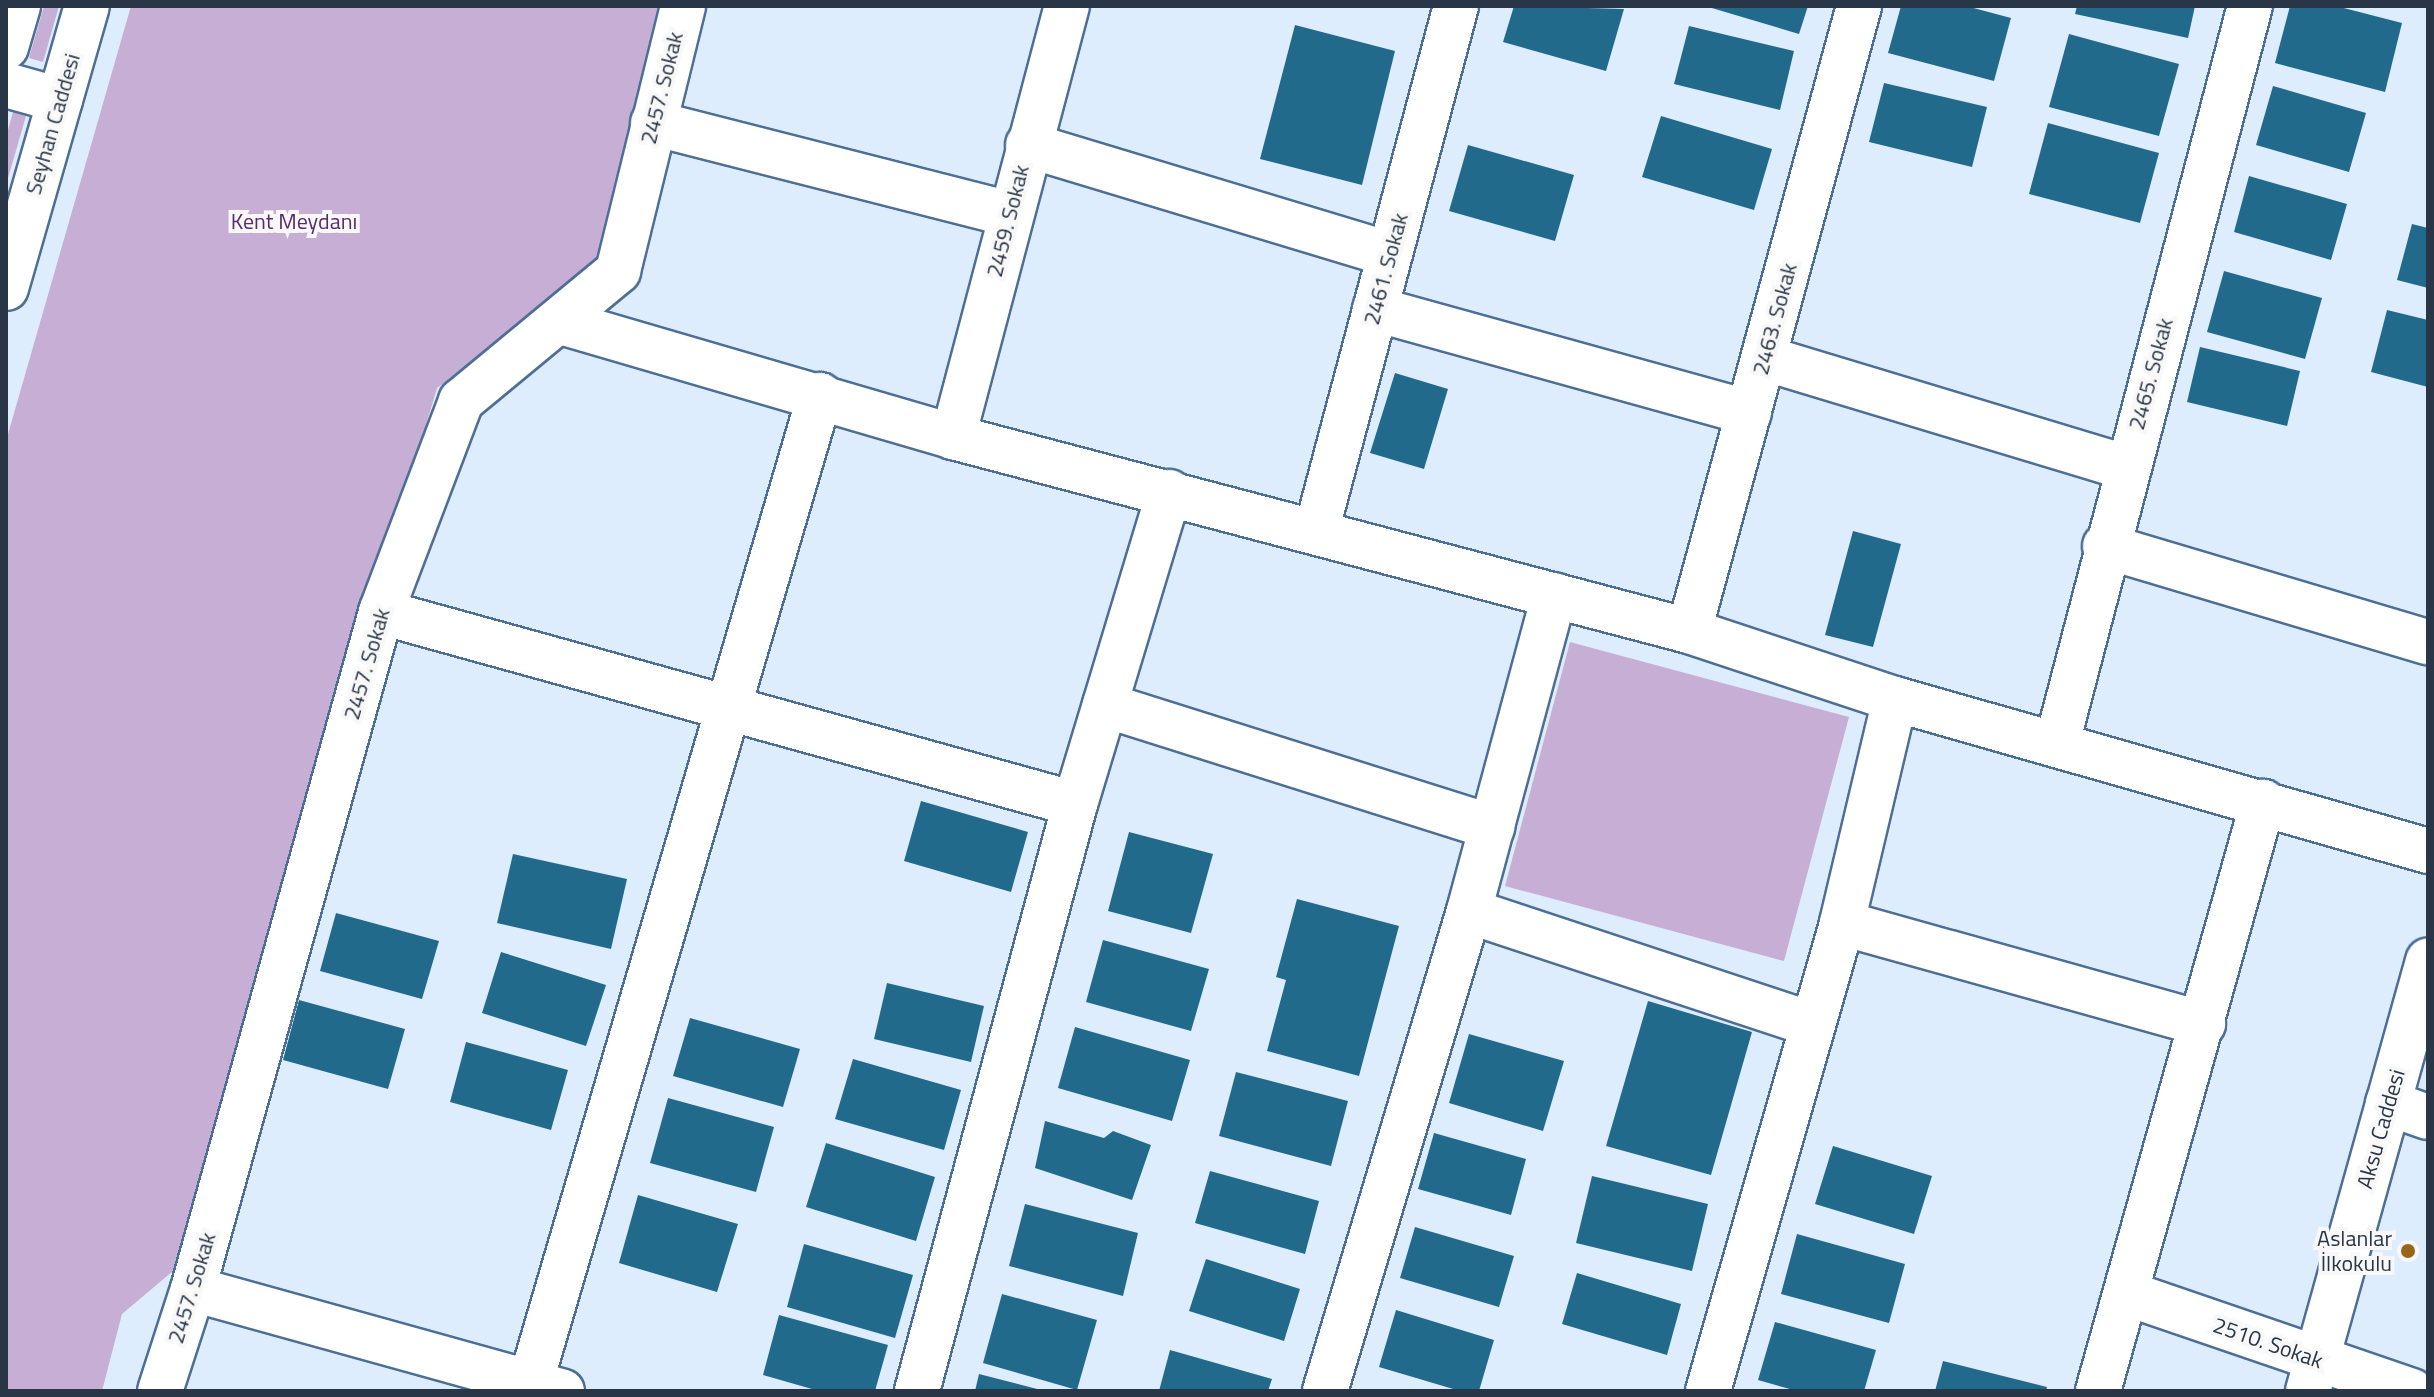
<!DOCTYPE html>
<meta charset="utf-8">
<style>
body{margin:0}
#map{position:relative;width:2434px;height:1397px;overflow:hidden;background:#deedfe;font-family:"Titillium Web",sans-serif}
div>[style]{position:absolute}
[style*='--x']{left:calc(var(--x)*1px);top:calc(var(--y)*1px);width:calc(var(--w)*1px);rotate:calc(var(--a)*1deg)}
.green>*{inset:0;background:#c7aed5}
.building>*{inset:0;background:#226a8b}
.roads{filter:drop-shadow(2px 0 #4e6f95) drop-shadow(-2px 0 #4e6f95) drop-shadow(0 2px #4e6f95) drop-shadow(0 -2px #4e6f95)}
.minor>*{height:44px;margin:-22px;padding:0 22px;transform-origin:22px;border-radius:22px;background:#fff}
.dots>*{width:22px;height:22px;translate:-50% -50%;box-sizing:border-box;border:4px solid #f8f8f8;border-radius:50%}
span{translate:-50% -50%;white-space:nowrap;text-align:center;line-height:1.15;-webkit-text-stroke:8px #f8f8f8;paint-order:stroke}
.street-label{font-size:22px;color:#283647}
.park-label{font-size:22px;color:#582b6e}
.poi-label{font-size:22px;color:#283647}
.right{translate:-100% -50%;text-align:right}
.frame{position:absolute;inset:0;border:8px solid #283647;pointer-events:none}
</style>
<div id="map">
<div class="green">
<div style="clip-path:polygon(44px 6px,59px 6px,43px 62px,29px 58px)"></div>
<div style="clip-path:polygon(131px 6px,669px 6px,597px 266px,437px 388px,173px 1271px,122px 1314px,102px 1391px,6px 1391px,6px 441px)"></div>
<div style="clip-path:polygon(13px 112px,26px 116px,6px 185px,6px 137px)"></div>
<div style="clip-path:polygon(1570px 642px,1849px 717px,1784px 961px,1505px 886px)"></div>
</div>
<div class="building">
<div style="clip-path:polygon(1514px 6px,1624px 9px,1606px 71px,1503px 42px)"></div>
<div style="clip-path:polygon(1705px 6px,1808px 6px,1799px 34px)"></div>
<div style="clip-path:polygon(1901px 6px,1966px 6px,2011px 18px,1994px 81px,1888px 53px)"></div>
<div style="clip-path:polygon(2077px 6px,2195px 6px,2188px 38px,2075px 14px)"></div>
<div style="clip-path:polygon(2290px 6px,2336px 6px,2402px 23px,2385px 92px,2275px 63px)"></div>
<div style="clip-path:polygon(1295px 25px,1395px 51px,1362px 185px,1260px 159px)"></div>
<div style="clip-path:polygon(1689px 26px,1794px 51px,1780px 110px,1674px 84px)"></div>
<div style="clip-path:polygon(2069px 34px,2179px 64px,2159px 136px,2049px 107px)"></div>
<div style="clip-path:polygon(1884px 83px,1987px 107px,1972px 167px,1869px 142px)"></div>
<div style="clip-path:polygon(2273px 86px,2366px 113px,2349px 172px,2256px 145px)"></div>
<div style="clip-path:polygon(1661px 116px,1772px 149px,1754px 210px,1642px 177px)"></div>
<div style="clip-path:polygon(2048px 123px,2159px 153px,2140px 223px,2029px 194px)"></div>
<div style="clip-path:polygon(1468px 145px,1574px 175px,1555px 241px,1449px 211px)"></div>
<div style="clip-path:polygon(2249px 176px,2347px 204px,2331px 260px,2234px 232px)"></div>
<div style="clip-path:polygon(2412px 224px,2428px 228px,2428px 288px,2397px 280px)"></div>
<div style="clip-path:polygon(2224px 271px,2322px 298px,2305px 359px,2207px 332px)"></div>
<div style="clip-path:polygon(2387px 310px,2428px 320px,2428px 387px,2371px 372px)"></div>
<div style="clip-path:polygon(2200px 347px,2300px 371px,2287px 426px,2187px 402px)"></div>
<div style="clip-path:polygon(1395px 373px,1448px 389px,1424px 469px,1370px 453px)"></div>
<div style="clip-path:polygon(1853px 531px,1901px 544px,1873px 647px,1825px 635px)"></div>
<div style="clip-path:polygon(921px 801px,1028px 832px,1011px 892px,904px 861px)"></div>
<div style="clip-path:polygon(1129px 832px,1213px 854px,1191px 933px,1108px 911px)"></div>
<div style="clip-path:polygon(513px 854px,627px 879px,611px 949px,497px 923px)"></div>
<div style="clip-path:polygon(1297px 899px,1399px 926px,1359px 1076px,1267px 1051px,1286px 980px,1276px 977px)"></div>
<div style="clip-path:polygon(336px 913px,439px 941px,422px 999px,320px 971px)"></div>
<div style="clip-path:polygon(1103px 940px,1209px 969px,1191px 1031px,1086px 1002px)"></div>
<div style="clip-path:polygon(501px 952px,606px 985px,586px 1046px,482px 1013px)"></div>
<div style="clip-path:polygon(887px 983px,984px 1006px,971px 1062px,874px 1039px)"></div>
<div style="clip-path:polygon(299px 1000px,405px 1029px,388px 1089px,283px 1060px)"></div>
<div style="clip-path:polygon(1648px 1001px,1752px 1032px,1711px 1175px,1606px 1146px)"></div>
<div style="clip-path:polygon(690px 1018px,800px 1049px,783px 1107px,673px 1076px)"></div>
<div style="clip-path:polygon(1075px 1027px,1190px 1060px,1172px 1121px,1058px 1088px)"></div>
<div style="clip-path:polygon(1469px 1034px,1564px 1061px,1543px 1131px,1449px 1103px)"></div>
<div style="clip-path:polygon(466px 1042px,568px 1070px,551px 1130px,450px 1102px)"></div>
<div style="clip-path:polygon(853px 1059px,961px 1090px,944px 1150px,835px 1119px)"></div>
<div style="clip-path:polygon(1236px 1072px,1348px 1101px,1331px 1166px,1219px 1136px)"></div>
<div style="clip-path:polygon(668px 1098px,774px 1127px,756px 1192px,650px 1163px)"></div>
<div style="clip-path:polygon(1045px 1121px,1104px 1138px,1113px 1131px,1151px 1145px,1132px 1200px,1035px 1168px)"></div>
<div style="clip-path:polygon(1434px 1133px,1526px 1159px,1511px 1215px,1418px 1189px)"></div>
<div style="clip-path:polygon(826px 1143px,935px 1177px,916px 1241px,806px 1207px)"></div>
<div style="clip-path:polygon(1833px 1146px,1932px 1176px,1914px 1234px,1815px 1204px)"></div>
<div style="clip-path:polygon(1210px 1171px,1319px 1201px,1305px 1254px,1195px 1223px)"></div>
<div style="clip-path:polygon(1592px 1176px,1708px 1204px,1692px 1271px,1576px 1243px)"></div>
<div style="clip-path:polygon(638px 1195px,738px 1224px,717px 1292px,619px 1263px)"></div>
<div style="clip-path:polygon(1025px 1204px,1138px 1233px,1123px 1296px,1009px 1266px)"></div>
<div style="clip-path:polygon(1415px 1227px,1514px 1256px,1499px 1307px,1400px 1278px)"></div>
<div style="clip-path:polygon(1797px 1234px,1905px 1264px,1889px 1323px,1781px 1294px)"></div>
<div style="clip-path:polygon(804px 1244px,913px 1275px,895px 1338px,787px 1307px)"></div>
<div style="clip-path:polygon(1206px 1259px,1300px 1289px,1284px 1341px,1189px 1311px)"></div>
<div style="clip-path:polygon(1577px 1273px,1681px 1304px,1667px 1355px,1562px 1324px)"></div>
<div style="clip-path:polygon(1002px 1294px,1097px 1320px,1077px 1390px,983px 1363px)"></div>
<div style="clip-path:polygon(1396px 1310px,1494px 1340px,1479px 1391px,1460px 1391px,1379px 1367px)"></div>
<div style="clip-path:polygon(779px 1315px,888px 1345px,875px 1391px,819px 1391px,763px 1375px)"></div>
<div style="clip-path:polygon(1775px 1322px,1876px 1350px,1864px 1391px,1797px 1391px,1758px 1380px)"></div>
<div style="clip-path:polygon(1170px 1350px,1272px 1379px,1268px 1391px,1159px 1391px)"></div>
<div style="clip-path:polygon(1943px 1361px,2047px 1387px,2046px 1391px,1935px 1391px)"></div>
<div style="clip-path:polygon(979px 1374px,1041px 1390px,1041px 1391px,975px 1391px)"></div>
</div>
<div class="roads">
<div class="minor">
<div style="--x:6;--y:47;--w:43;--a:-73.7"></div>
<div style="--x:6;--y:85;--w:56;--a:15.5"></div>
<div style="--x:653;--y:123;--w:368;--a:14.3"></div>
<div style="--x:1028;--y:145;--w:377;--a:16.8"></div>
<div style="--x:6;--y:288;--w:293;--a:-74"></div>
<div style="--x:1375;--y:309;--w:388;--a:15.5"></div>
<div style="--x:561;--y:322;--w:409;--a:16.3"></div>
<div style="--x:953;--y:437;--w:761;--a:14.77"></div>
<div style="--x:1689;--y:631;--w:217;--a:18.3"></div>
<div style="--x:1895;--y:699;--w:554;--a:15.92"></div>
<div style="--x:1764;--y:358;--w:378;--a:16.8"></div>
<div style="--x:953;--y:437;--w:446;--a:-75.2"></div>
<div style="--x:1316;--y:532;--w:544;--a:-75.1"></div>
<div style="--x:2105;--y:546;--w:337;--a:16.6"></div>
<div style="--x:381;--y:612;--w:720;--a:15.46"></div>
<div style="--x:1689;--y:631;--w:648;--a:-74.78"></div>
<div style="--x:1105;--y:705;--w:406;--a:17.5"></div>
<div style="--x:2057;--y:743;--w:762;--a:-75.33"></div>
<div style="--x:1469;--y:911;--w:362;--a:18.3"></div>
<div style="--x:1842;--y:923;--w:375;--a:15.6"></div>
<div style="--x:2388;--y:1103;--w:42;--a:19.3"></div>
<div style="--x:193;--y:1289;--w:383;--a:15.5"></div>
<div style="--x:2126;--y:1293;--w:302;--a:18.9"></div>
<div style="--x:160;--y:1391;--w:107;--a:-72.1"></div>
<div style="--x:193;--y:1289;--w:703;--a:-74.48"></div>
<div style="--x:381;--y:612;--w:226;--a:-69.2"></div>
<div style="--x:461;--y:401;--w:204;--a:-39.6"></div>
<div style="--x:618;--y:271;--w:273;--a:-76.2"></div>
<div style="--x:528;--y:1391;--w:1038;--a:-73.66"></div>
<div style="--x:917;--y:1391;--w:608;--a:-74.94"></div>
<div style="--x:1075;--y:804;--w:326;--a:-73.2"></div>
<div style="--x:1325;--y:1391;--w:501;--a:-73.3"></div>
<div style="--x:1469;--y:911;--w:327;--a:-74.9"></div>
<div style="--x:1708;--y:1391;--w:487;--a:-74"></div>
<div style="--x:1842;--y:923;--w:230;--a:-76.7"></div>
<div style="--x:2098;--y:1391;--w:612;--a:-74.35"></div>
<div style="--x:2308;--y:1391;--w:447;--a:-74.4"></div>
</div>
</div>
<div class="dots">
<div style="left:2408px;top:1251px;background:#976618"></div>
</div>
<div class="street-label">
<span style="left:662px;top:88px;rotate:-76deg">2457. Sokak</span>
<span style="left:53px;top:124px;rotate:-74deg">Seyhan Caddesi</span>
<span style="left:1008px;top:221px;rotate:-76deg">2459. Sokak</span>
<span style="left:1386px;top:269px;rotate:-75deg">2461. Sokak</span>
<span style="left:1775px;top:319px;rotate:-75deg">2463. Sokak</span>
<span style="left:2151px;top:374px;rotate:-75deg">2465. Sokak</span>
<span style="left:367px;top:664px;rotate:-74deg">2457. Sokak</span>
<span style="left:2381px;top:1129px;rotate:-74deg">Aksu Caddesi</span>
<span style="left:192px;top:1288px;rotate:-73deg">2457. Sokak</span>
<span style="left:2268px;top:1343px;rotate:19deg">2510. Sokak</span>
</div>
<div class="park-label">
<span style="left:294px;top:222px">Kent Meydanı</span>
</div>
<div class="poi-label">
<span class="right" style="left:2392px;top:1251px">Aslanlar<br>İlkokulu</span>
</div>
<div class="frame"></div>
</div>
